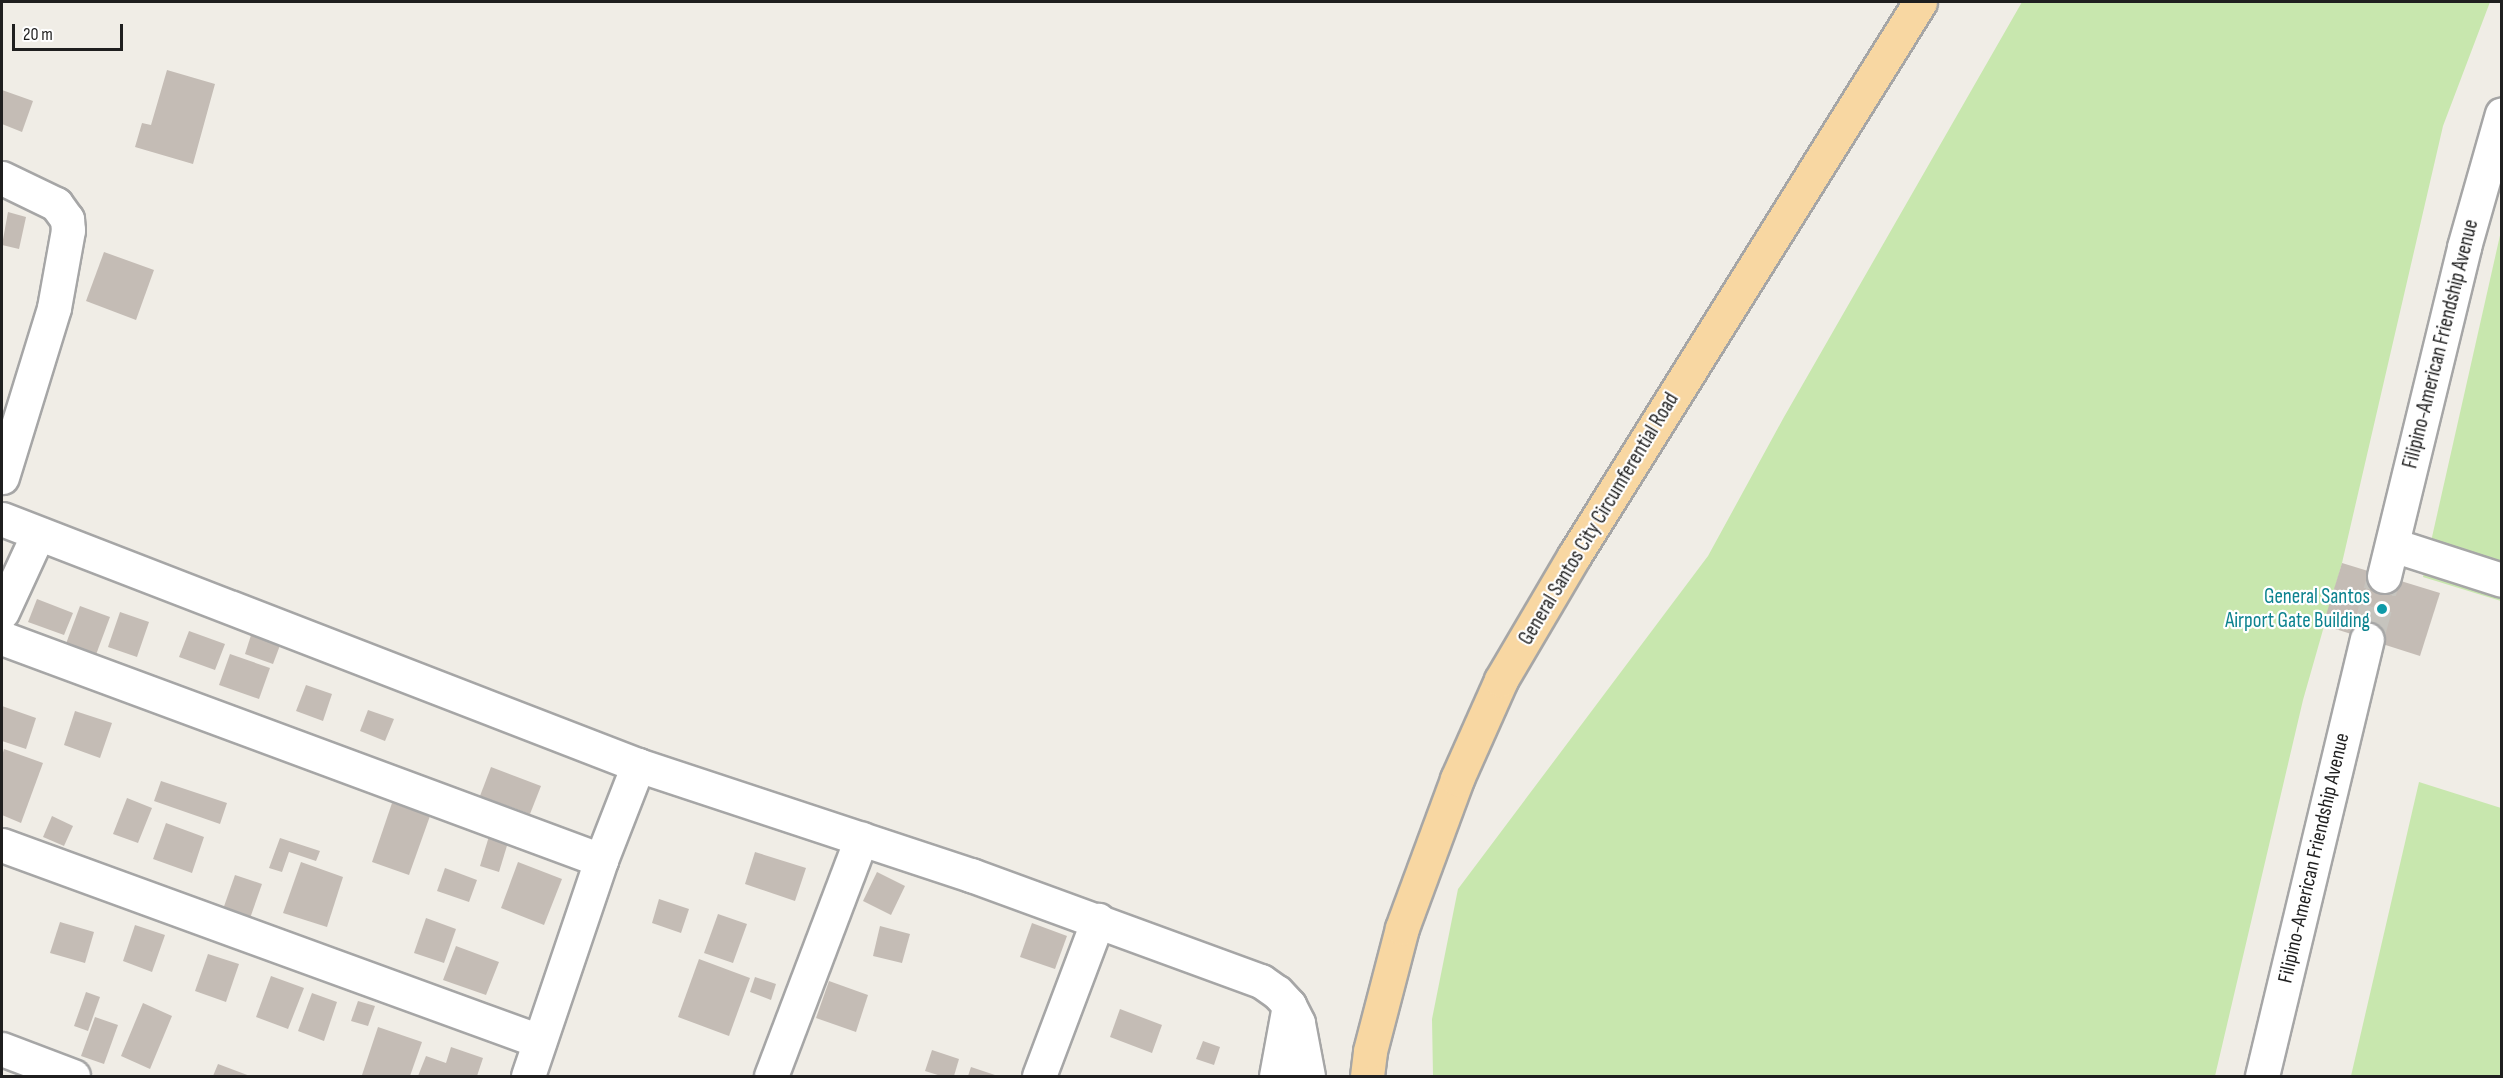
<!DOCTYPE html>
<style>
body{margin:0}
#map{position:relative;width:2503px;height:1078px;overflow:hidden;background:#f0ede6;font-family:"Sofia Sans Condensed",sans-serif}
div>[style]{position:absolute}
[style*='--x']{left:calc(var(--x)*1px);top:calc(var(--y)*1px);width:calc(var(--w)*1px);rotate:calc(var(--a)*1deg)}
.grass>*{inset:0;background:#c8e7ae}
.building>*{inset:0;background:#c4bcb5}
.minor-tunnel>*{height:33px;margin-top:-16.5px;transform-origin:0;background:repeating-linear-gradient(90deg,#c6c4be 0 33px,transparent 0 49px)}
.roads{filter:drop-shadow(2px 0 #a6a6a6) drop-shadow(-2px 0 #a6a6a6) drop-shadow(0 2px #a6a6a6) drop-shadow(0 -2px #a6a6a6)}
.minor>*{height:33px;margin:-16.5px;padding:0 16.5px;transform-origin:16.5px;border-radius:16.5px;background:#fff}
.major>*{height:33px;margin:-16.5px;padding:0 16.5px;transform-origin:16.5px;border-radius:16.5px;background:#f8d7a2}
.dots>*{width:16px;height:16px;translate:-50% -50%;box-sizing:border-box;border:3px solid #fff;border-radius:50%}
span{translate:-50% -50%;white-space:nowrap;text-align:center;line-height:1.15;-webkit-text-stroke:4.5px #fff;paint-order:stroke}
.street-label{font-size:21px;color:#1f1f1f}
.culture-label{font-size:21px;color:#0d838f}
.right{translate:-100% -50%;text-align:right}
.frame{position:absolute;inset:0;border:3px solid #1f1f1f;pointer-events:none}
.scale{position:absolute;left:12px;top:24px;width:111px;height:27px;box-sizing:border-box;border:3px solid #1f1f1f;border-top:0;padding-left:8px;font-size:18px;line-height:21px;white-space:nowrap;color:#1f1f1f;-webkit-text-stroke:4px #fff;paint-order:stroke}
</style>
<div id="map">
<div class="grass">
<div style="clip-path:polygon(2022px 2px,2490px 2px,2443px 126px,2342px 563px,2303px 700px,2215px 1076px,1433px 1076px,1432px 1019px,1458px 889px,1708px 556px,1784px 417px)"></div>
<div style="clip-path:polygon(2501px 231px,2501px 601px,2423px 577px)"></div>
<div style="clip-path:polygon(2419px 782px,2501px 808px,2501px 1076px,2351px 1076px)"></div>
</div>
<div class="building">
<div style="clip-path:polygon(167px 70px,215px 84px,193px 164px,135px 147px,142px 123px,151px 125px)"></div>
<div style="clip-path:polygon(2px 90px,33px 101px,22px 132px,2px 124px)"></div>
<div style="clip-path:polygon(8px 212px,26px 217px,19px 249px,2px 245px)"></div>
<div style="clip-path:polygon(104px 252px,154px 270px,136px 320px,86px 301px)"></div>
<div style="clip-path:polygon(2342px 563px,2440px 593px,2420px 656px,2323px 625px)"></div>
<div style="clip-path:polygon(37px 599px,73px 613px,64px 635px,28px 622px)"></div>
<div style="clip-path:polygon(80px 606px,110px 617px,94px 660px,64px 649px)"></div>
<div style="clip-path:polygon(120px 612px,149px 622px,137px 657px,108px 647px)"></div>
<div style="clip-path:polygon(253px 629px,282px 640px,273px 664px,245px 654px)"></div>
<div style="clip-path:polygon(189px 631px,225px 644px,215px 670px,179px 657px)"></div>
<div style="clip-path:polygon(230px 654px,270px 668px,259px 699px,219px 685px)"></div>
<div style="clip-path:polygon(306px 685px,332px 694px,323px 721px,296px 711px)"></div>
<div style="clip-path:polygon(2px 706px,36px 718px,26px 749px,2px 741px)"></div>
<div style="clip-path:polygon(368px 710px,394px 719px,385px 741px,360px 731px)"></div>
<div style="clip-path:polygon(75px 711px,112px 723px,100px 758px,64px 745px)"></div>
<div style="clip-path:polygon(4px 749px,43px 763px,21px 823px,2px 815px,2px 756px)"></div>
<div style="clip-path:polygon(491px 767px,541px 786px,530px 814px,480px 796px)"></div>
<div style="clip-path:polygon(161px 781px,227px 803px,220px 824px,154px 801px)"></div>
<div style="clip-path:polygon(127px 798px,152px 808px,138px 843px,113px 834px)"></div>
<div style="clip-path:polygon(392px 803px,430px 816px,409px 875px,372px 862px)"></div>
<div style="clip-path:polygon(52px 816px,73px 826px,64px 846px,43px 837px)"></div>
<div style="clip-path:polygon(166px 823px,204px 837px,192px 873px,153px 859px)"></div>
<div style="clip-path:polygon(490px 833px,509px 839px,499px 872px,480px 866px)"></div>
<div style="clip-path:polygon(280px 838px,320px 851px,316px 861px,289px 852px,282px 872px,269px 868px)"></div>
<div style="clip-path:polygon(755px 852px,806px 868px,795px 901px,745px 884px)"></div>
<div style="clip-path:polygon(301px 862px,343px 877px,327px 927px,283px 913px)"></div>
<div style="clip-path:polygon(518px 862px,562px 879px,544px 925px,501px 908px)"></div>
<div style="clip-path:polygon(445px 868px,477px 880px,469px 902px,437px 891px)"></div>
<div style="clip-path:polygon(877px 872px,905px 886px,891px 915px,863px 901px)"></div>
<div style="clip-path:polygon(235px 875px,262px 884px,248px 924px,221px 915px)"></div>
<div style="clip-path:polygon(659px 899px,689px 909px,681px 933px,652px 923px)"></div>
<div style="clip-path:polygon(718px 914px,747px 924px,733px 963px,704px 953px)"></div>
<div style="clip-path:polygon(426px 918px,456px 929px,444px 963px,414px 953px)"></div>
<div style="clip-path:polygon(60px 922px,94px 932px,85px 963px,50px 953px)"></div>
<div style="clip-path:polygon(1032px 923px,1067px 936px,1055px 969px,1020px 957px)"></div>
<div style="clip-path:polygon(135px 925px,165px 935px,152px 972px,123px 961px)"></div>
<div style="clip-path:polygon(880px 926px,910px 934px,902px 963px,873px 956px)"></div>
<div style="clip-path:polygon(456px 946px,499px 962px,486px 995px,443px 980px)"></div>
<div style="clip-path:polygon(208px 954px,239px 964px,226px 1002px,195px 991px)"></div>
<div style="clip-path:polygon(699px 959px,750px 978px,729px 1036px,678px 1017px)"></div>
<div style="clip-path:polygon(271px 976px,304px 988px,288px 1029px,256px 1017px)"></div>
<div style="clip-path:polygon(755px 977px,776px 984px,771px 1000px,750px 992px)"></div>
<div style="clip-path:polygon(829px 981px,868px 995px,856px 1032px,816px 1018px)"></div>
<div style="clip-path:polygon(86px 992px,100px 997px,88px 1031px,74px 1026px)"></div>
<div style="clip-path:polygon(312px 993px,337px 1002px,324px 1041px,298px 1031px)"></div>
<div style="clip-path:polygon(358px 1001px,375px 1006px,368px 1026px,351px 1021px)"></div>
<div style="clip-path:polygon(143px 1003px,172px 1016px,150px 1069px,121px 1056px)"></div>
<div style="clip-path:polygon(1120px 1009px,1162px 1025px,1152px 1053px,1110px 1037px)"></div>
<div style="clip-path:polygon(95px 1017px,118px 1025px,104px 1064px,81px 1056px)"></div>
<div style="clip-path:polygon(378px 1027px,422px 1042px,410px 1076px,362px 1075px)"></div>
<div style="clip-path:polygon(1203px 1041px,1220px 1047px,1214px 1065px,1196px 1059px)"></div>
<div style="clip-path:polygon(451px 1047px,483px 1058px,477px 1076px,418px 1076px,426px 1056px,446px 1063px)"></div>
<div style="clip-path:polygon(932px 1050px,959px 1059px,954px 1076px,941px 1076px,925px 1071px)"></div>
<div style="clip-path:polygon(218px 1064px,250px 1076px,213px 1076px)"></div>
<div style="clip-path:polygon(971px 1067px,998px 1076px,968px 1076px)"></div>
</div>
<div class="minor-tunnel">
<div style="--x:2367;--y:639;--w:65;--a:-74.9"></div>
</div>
<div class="roads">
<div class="minor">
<div style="--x:2;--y:178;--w:60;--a:25.7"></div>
<div style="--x:56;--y:204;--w:19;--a:54"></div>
<div style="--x:67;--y:219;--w:11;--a:85"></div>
<div style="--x:68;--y:230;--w:79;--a:100.2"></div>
<div style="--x:54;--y:308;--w:177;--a:107.1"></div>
<div style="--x:2;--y:519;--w:682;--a:21.15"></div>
<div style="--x:638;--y:765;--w:351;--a:18.3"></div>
<div style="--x:971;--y:875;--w:309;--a:20.1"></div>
<div style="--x:1261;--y:981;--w:19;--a:35"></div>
<div style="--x:1277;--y:992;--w:18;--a:47"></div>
<div style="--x:1289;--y:1005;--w:20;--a:63"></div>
<div style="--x:1298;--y:1023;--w:54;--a:79.3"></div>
<div style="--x:2393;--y:545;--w:114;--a:17.8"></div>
<div style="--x:2384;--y:576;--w:339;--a:-76.3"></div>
<div style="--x:2464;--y:247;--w:138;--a:-74.1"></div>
<div style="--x:2;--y:612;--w:86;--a:-65.2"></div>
<div style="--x:2;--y:638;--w:639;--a:20.34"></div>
<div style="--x:2;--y:845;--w:572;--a:20.05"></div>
<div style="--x:2;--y:1049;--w:76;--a:20.8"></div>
<div style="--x:528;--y:1076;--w:228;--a:-71.3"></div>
<div style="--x:601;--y:860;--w:102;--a:-68.7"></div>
<div style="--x:771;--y:1076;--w:254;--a:-69.2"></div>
<div style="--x:1039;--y:1076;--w:167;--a:-69.3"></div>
<div style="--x:1276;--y:1076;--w:72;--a:-79.6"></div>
<div style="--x:2262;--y:1076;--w:449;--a:-76.5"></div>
</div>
<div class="major">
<div style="--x:1367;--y:1076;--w:25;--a:-83"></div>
<div style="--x:1370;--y:1051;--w:127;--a:-75.4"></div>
<div style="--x:1402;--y:928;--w:159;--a:-69.7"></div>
<div style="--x:1457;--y:779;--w:108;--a:-66"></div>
<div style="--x:1501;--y:680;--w:144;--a:-59.5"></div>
<div style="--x:1574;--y:556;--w:653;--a:-58.01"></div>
</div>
</div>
<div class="dots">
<div style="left:2382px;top:609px;background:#0f9aa8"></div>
</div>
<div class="street-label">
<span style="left:2441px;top:344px;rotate:-76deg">Filipino-American Friendship Avenue</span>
<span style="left:1599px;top:519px;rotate:-59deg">General Santos City Circumferential Road</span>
<span style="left:2314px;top:858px;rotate:-77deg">Filipino-American Friendship Avenue</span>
</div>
<div class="culture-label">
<span class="right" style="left:2370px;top:609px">General Santos<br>Airport Gate Building</span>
</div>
<div class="frame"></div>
<div class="scale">20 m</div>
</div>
